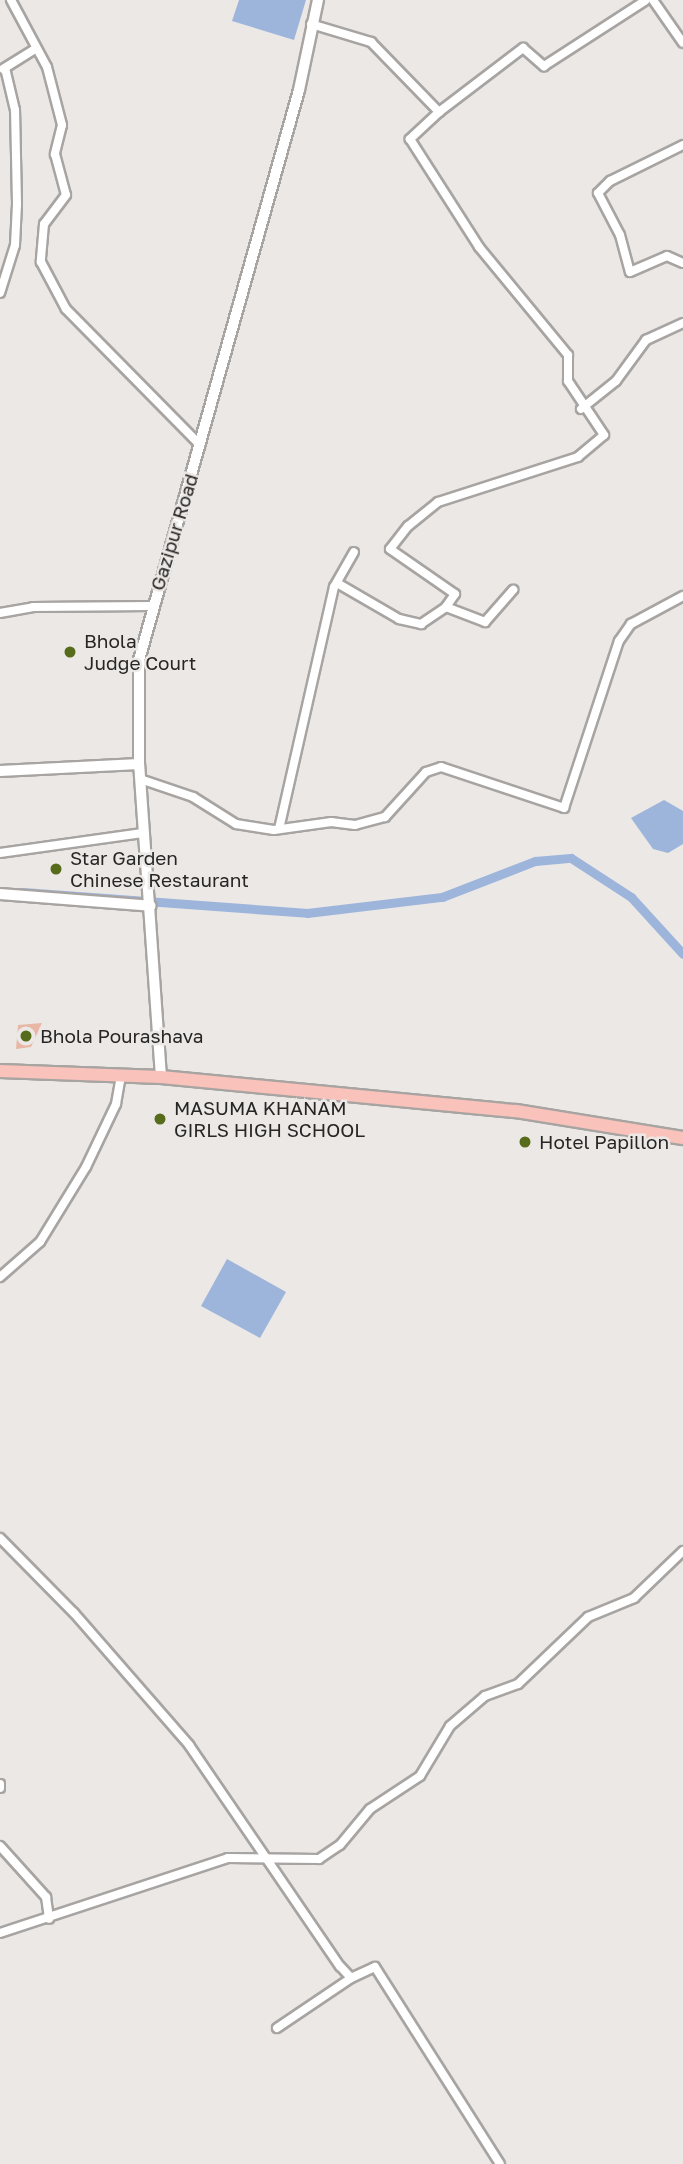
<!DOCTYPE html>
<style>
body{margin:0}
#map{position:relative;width:683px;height:2164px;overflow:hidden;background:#ebe8e6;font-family:"Golos Text",sans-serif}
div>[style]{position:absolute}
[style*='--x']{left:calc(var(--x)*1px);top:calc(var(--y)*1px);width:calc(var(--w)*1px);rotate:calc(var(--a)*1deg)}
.water>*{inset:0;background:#9db4db}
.canal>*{height:9px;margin:-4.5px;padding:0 4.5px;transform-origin:4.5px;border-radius:4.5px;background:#9db4db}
.building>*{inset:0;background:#e8b7a6}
.roads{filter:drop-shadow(2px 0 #a7a4a2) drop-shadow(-2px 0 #a7a4a2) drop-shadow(0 2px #a7a4a2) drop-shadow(0 -2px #a7a4a2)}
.minor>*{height:8px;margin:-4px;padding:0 4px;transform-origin:4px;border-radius:4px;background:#fff}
.tertiary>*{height:10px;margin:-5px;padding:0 5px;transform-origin:5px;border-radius:5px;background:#fff}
.primary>*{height:12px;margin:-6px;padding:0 6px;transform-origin:6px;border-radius:6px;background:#f9c3bb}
.dots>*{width:19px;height:19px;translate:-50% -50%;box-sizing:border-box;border:4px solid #ebe8e6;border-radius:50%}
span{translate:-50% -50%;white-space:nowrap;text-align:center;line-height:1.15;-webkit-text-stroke:5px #ebe8e6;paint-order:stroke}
.street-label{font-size:19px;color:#272625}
.poi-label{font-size:19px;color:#272625}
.left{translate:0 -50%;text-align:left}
</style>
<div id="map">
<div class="water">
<div style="clip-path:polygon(239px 0,306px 0,294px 40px,232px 21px)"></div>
<div style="clip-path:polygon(664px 800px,683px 811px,683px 844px,668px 853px,653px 849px,631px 818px)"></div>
<div style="clip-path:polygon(227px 1259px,286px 1292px,260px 1338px,201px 1306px)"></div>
</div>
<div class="canal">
<div style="--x:23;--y:892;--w:285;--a:4.2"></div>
<div style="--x:307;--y:913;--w:136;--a:-6.8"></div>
<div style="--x:442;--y:897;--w:100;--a:-21.2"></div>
<div style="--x:535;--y:861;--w:36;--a:-5"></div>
<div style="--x:571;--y:858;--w:72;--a:33"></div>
<div style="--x:631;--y:897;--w:77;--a:47.6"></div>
</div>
<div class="building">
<div style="clip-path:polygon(42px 1023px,31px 1047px,16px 1049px,18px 1025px)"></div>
</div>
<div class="roads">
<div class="minor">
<div style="--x:11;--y:0;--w:76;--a:61.8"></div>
<div style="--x:47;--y:67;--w:60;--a:75.5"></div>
<div style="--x:62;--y:125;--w:30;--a:104"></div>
<div style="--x:55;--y:154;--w:42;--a:75"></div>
<div style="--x:66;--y:195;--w:36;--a:127"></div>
<div style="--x:44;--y:224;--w:38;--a:95"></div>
<div style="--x:41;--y:262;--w:53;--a:62"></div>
<div style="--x:66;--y:309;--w:191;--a:45.4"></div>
<div style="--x:653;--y:0;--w:52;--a:55.1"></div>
<div style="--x:311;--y:24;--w:63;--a:16.7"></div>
<div style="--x:371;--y:42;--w:98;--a:45.8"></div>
<div style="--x:439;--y:112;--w:106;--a:-37.3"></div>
<div style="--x:523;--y:48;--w:28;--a:41"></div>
<div style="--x:544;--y:66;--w:121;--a:-32.9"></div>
<div style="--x:3;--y:69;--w:39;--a:-32"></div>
<div style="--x:439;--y:112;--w:40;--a:137"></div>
<div style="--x:410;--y:139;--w:128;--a:57.4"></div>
<div style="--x:479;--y:247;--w:140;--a:50.5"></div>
<div style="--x:568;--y:355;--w:26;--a:90"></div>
<div style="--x:568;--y:381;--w:65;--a:56.3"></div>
<div style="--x:604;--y:435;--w:34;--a:140"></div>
<div style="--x:578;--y:457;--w:147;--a:162.2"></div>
<div style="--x:438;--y:502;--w:38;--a:141"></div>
<div style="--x:408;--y:526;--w:29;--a:128"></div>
<div style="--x:390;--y:549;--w:79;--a:34.7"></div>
<div style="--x:455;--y:594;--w:16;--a:125"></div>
<div style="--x:683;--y:145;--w:81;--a:153.7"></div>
<div style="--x:610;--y:181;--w:17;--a:135"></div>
<div style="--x:598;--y:193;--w:47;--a:62.4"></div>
<div style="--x:620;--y:235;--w:38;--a:75"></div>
<div style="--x:630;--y:272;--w:40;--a:-23.4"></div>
<div style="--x:667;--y:256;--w:17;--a:24"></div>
<div style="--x:0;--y:293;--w:50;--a:-72.6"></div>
<div style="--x:15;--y:245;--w:41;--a:-87.2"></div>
<div style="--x:17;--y:204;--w:94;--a:-91.2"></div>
<div style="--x:15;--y:110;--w:43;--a:-103.4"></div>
<div style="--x:581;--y:409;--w:45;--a:-38.7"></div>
<div style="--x:616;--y:381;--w:51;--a:-53.8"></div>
<div style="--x:646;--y:340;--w:41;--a:-24.7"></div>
<div style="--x:337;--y:583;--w:72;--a:30.1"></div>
<div style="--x:399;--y:619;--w:23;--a:13"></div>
<div style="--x:421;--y:624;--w:30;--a:-34"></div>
<div style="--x:446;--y:607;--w:42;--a:21"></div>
<div style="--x:485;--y:622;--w:43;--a:-48.8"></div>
<div style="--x:0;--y:613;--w:34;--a:-10"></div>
<div style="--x:33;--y:607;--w:119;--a:-0.5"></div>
<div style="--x:143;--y:780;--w:53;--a:18.8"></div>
<div style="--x:193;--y:797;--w:51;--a:32.1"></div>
<div style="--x:236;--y:824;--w:38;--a:9"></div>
<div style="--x:274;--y:830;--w:58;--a:-8"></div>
<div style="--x:331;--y:822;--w:24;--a:7"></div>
<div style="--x:355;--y:825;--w:31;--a:-15"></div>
<div style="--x:385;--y:817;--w:61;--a:-47.7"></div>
<div style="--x:426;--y:772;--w:16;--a:-18"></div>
<div style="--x:441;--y:767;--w:130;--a:18.4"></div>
<div style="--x:564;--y:808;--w:176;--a:-71.8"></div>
<div style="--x:619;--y:641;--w:21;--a:-55"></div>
<div style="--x:631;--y:624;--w:59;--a:-28.3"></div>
<div style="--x:279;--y:829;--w:248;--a:-77.2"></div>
<div style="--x:334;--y:587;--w:40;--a:-60.3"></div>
<div style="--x:0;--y:853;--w:144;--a:-8"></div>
<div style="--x:0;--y:1277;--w:53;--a:-41.2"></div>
<div style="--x:40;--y:1242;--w:88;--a:-58.5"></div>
<div style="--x:86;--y:1167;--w:70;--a:-64.5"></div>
<div style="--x:116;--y:1104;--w:28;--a:-80"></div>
<div style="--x:0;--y:1538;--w:105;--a:45.4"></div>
<div style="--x:74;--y:1613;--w:175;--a:48.9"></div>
<div style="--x:189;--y:1745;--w:268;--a:55.7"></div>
<div style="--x:340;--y:1966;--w:16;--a:47"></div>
<div style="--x:351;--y:1978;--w:26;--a:-25"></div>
<div style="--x:375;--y:1967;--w:233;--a:57.6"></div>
<div style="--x:0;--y:1784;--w:4;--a:90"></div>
<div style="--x:0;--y:1846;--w:69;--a:48"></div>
<div style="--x:46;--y:1897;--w:22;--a:82"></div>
<div style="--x:0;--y:1933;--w:240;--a:-18.2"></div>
<div style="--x:228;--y:1858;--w:91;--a:0.6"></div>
<div style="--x:319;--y:1859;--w:25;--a:-34"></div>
<div style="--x:340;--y:1845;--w:47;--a:-50.2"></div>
<div style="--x:370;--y:1809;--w:60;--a:-33.4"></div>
<div style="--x:420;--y:1776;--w:58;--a:-59"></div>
<div style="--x:450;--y:1726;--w:46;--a:-40.6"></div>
<div style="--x:485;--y:1696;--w:35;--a:-20"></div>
<div style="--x:518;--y:1684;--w:97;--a:-43.7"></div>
<div style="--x:588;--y:1617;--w:50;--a:-22.4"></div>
<div style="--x:634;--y:1598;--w:68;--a:-43.8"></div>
<div style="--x:277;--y:2028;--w:89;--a:-34"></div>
</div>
<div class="tertiary">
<div style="--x:0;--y:771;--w:139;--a:-2.9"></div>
<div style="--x:0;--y:894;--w:151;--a:4.5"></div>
<div style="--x:161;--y:1077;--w:314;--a:-94"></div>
<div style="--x:139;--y:764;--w:104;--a:-90"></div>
<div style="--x:139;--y:660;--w:592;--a:-74.32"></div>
<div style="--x:299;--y:90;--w:92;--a:-78.1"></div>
</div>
<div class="primary">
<div style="--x:0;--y:1071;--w:161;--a:2.1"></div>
<div style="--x:161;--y:1077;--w:357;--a:5.5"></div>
<div style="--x:516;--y:1111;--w:169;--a:9.2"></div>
</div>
</div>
<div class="dots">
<div style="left:70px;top:652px;background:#576c1a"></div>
<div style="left:56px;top:869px;background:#576c1a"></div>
<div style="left:26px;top:1036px;background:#576c1a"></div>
<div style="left:160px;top:1119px;background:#576c1a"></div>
<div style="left:525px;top:1142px;background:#576c1a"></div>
</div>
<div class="street-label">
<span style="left:174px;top:532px;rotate:-73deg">Gazipur Road</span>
</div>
<div class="poi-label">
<span class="left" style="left:84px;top:652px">Bhola<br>Judge Court</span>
<span class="left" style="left:70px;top:869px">Star Garden<br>Chinese Restaurant</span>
<span class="left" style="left:40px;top:1036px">Bhola Pourashava</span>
<span class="left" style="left:174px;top:1119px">MASUMA KHANAM<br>GIRLS HIGH SCHOOL</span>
<span class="left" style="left:539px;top:1142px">Hotel Papillon</span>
</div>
</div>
